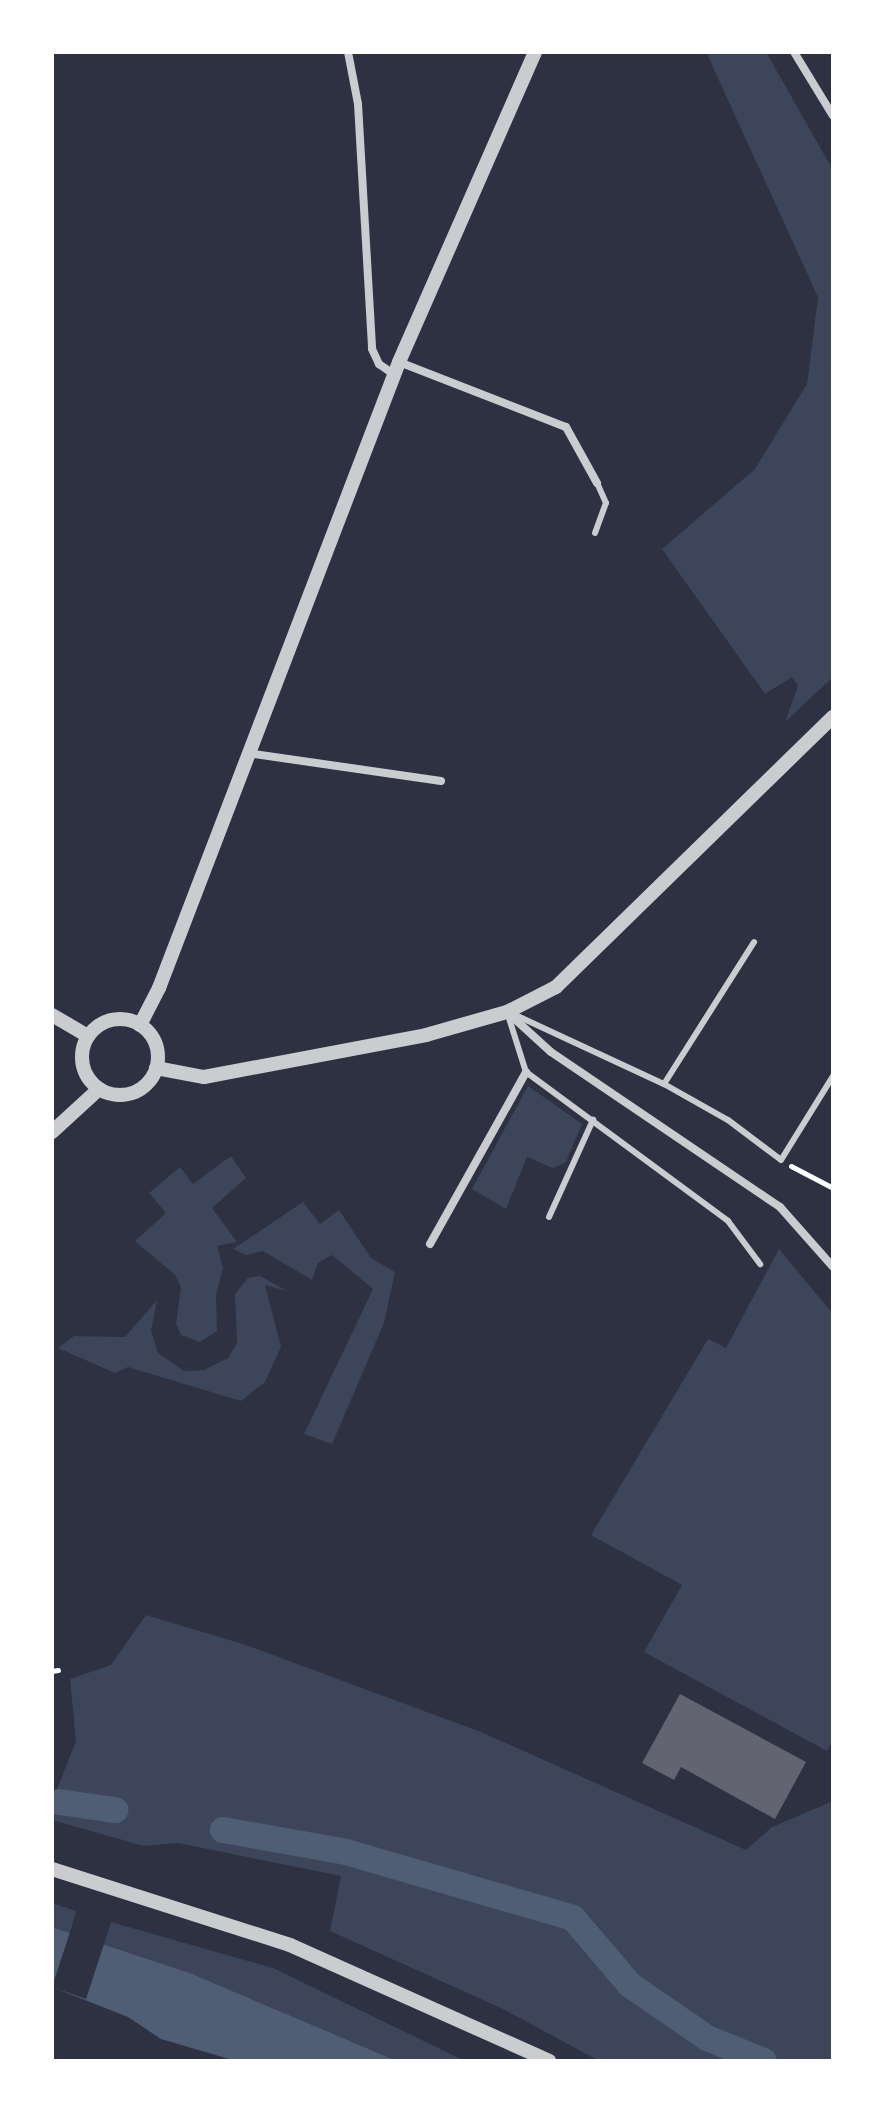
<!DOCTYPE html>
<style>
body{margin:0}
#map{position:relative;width:885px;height:2113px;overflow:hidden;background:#2d3142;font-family:Ubuntu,sans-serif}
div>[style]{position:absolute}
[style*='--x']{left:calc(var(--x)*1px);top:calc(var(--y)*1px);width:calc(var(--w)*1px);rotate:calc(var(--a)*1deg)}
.green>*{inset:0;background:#3c4559}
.water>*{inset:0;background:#4f5d75}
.pier>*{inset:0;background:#2d3142}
.canal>*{height:26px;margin:-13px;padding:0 13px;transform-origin:13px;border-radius:13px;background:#4f5d75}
.building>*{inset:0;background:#626471}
.path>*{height:5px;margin:-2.5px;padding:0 2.5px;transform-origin:2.5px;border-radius:2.5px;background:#fff}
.service>*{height:6px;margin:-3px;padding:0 3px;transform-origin:3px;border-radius:3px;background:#caccd0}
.minor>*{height:8px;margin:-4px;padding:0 4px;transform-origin:4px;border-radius:4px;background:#caccd0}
.tertiary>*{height:14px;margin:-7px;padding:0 7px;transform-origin:7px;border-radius:7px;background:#caccd0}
.tertiary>.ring{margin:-7px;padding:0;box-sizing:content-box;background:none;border:14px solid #caccd0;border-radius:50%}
span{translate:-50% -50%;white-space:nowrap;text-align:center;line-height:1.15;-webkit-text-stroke:6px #fff;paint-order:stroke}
.frame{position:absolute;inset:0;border:54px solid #fff;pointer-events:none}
</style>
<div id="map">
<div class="green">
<div style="clip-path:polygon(706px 52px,766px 52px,833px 170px,833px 677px,785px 722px,798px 686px,792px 677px,765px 694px,662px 549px,755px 469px,807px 384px,818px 297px)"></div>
<div style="clip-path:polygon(528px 1086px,582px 1124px,566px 1162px,553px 1168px,527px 1157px,506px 1209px,472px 1189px)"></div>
<div style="clip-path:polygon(231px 1156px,246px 1178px,212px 1208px,237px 1242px,217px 1246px,223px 1268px,216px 1295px,217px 1331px,200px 1342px,181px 1335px,176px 1324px,181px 1287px,175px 1275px,135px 1241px,166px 1213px,149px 1193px,180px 1167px,193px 1184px)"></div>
<div style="clip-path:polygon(303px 1202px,320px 1224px,339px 1210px,371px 1258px,395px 1272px,384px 1323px,332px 1444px,304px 1434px,373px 1289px,332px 1255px,318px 1263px,312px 1280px,263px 1251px,246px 1255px,233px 1249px)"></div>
<div style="clip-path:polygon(779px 1249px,833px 1314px,833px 1739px,827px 1751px,644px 1652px,682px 1585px,591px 1535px,708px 1339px,726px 1348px)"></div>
<div style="clip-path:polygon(260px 1276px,287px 1291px,265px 1285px,281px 1347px,265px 1382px,241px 1401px,128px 1367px,115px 1373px,58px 1348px,74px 1336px,125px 1337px,157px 1300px,151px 1331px,158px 1353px,184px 1371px,204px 1370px,228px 1358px,237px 1343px,235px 1294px,248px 1278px)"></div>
<div style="clip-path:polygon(146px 1615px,246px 1645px,481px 1732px,746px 1850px,772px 1827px,833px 1801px,833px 2061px,599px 2061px,503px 2009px,330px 1931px,341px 1876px,178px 1843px,144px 1846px,52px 1820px,52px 1802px,76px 1741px,70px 1679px,111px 1665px)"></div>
<div style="clip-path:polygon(52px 1903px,76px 1911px,70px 1933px,52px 1927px)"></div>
<div style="clip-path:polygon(111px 1922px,273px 1968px,465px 2061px,397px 2061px,190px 1973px,104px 1944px)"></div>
</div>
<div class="water">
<div style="clip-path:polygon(52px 1927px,190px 1973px,397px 2061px,236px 2061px,161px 2039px,128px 2017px,52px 1987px)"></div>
</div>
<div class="pier">
<div style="clip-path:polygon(71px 1929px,105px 1941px,86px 1999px,52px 1987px)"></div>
</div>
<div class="canal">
<div style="--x:59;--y:1802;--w:57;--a:8.1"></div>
<div style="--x:223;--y:1830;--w:125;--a:10.1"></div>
<div style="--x:346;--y:1852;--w:236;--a:16.2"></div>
<div style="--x:573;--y:1918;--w:88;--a:49.6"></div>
<div style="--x:630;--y:1985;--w:93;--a:34.5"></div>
<div style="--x:707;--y:2038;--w:61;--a:22"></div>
</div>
<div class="building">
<div style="clip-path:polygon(680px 1694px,806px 1762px,775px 1819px,681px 1767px,674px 1780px,642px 1763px)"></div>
</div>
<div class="path">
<div style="--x:791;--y:1166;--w:47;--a:27.6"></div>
<div style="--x:52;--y:1671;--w:6;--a:-9"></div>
</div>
<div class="service">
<div style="--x:595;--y:533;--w:32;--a:-70"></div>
<div style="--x:606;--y:503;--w:22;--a:-114"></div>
<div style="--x:511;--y:1013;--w:169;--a:24.9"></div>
<div style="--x:664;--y:1084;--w:73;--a:29.4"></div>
<div style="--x:728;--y:1120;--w:66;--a:37"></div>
<div style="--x:781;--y:1160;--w:99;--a:-58.2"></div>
<div style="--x:508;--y:1015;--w:60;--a:72.5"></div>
<div style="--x:526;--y:1072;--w:251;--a:36.4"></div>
<div style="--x:728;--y:1221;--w:54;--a:53.3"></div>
<div style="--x:664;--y:1084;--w:168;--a:-57.6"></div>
<div style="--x:549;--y:1217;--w:107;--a:-65.6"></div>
</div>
<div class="minor">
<div style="--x:348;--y:52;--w:53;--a:79.1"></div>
<div style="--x:358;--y:104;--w:245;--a:86.7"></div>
<div style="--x:372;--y:349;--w:17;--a:65"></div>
<div style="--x:379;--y:364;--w:19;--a:35"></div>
<div style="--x:794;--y:52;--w:75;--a:58.6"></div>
<div style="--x:399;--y:362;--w:179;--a:21.3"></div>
<div style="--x:566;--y:427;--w:64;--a:61"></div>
<div style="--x:247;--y:753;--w:196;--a:8.2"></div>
<div style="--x:507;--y:1012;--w:59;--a:42.3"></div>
<div style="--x:551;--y:1052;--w:277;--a:34.1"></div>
<div style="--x:780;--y:1207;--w:80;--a:48.5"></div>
<div style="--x:430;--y:1244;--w:197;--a:-60.8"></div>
</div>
<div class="tertiary">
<div style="--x:52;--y:1015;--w:42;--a:30.3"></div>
<div class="ring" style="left:82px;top:1019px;width:62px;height:62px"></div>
<div style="--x:140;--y:1025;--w:42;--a:-62.8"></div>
<div style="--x:159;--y:988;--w:670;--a:-69.02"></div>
<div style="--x:399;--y:362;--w:339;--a:-66.3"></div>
<div style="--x:156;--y:1068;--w:49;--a:10.6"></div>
<div style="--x:204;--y:1077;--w:226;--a:-10.7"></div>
<div style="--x:426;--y:1035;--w:84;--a:-15.9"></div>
<div style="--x:507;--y:1012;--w:55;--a:-27"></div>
<div style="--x:556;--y:987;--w:387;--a:-44.3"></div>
<div style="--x:52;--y:1132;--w:64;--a:-42.5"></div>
<div style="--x:52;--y:1869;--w:250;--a:17.7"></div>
<div style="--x:290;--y:1945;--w:284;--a:24.1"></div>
</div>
<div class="frame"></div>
</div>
